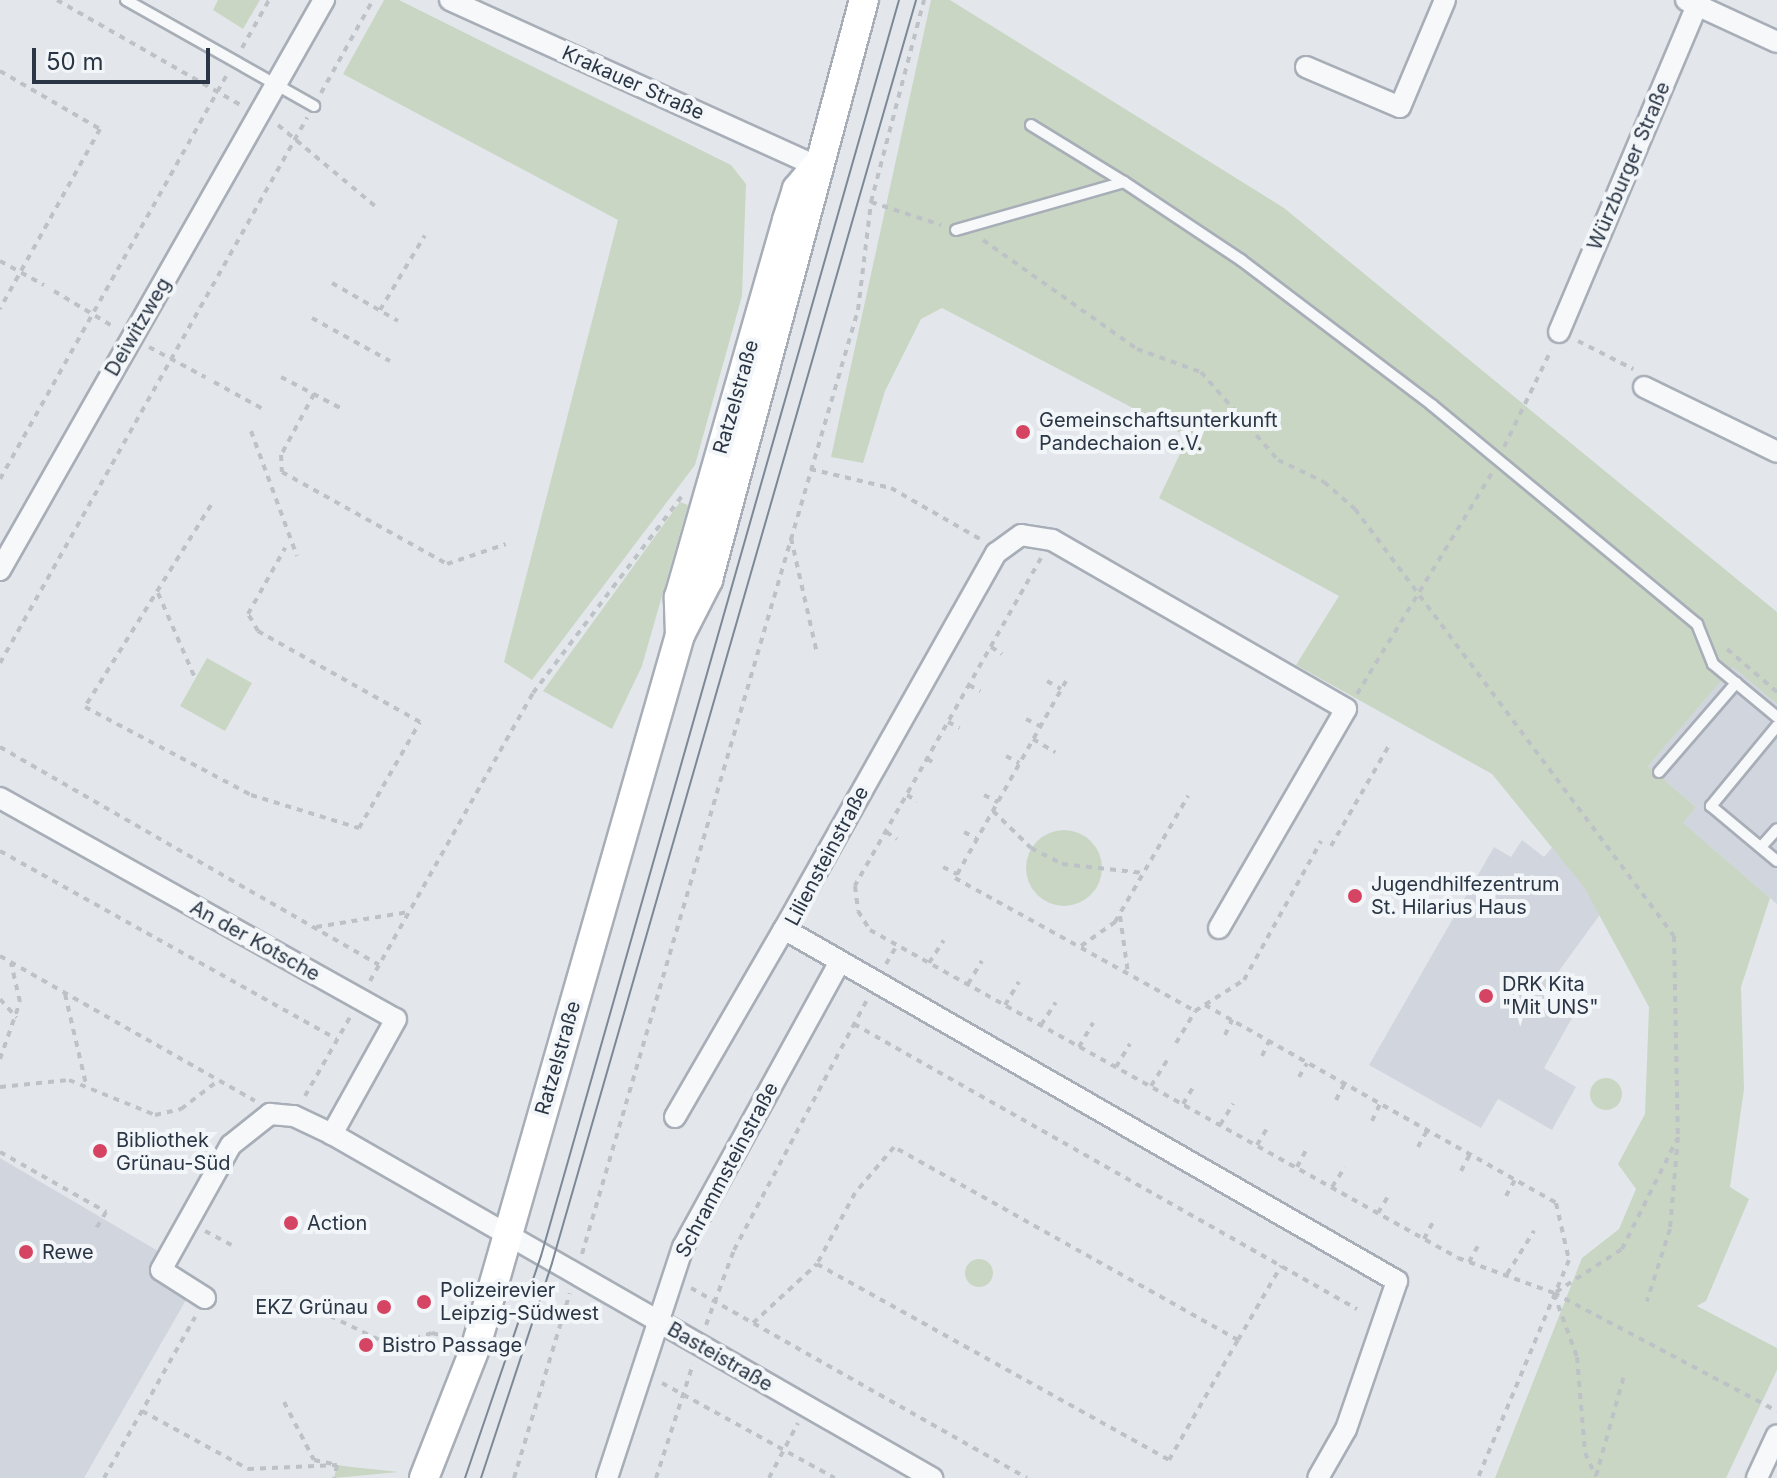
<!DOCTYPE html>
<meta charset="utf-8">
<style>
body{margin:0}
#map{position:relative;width:1777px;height:1478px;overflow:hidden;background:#e3e7ec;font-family:Inter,sans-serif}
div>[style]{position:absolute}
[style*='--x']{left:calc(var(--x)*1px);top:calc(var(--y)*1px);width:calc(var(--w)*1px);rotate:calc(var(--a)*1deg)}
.built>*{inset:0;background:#d1d6de}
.green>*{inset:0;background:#cad6c4}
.round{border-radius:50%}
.path>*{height:4px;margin-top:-2px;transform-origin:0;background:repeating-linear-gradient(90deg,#bdc2c7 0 6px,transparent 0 12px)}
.roads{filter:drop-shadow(2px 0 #a8aeb7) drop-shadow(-2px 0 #a8aeb7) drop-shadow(0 2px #a8aeb7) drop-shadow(0 -2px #a8aeb7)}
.lane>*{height:10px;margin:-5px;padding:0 5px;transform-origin:5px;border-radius:5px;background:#f6f8fa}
.street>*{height:20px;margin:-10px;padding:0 10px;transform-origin:10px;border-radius:10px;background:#f6f8fa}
.secondary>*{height:28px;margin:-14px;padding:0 14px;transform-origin:14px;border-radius:14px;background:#fff}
.tram>*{height:2px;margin:-1px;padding:0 1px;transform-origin:1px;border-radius:1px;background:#7c8896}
.dots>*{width:22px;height:22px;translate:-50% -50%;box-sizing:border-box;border:4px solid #f3f6f9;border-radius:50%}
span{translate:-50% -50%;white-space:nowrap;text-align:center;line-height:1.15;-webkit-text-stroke:8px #f3f6f9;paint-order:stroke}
.street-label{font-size:20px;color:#2a3645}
.poi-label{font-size:20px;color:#2a3645}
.left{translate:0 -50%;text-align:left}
.right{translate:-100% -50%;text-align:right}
.scale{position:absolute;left:32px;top:48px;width:178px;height:36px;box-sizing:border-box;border:4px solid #2a3645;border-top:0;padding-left:10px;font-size:24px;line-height:28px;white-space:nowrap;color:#2a3645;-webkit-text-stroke:6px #f3f6f9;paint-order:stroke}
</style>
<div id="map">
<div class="built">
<div style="clip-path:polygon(1733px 666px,1777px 704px,1777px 904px,1682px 823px,1696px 807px,1648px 766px)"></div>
<div style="clip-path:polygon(1562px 836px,1607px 905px,1556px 975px,1572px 1018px,1544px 1068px,1576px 1087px,1552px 1130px,1498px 1099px,1481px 1128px,1369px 1065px,1494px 847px,1511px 857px,1522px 840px,1544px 857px)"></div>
<div style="clip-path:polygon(0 1158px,158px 1251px,152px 1279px,186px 1300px,84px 1478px,0 1478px)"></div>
</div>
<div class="green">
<div style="clip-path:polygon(218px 0,260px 0,243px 29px,213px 10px)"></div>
<div style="clip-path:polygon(384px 0,399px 0,731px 165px,746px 184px,742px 296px,695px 465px,532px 680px,504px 662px,618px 220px,343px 74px)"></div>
<div style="clip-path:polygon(931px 0,950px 0,1284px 208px,1777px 612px,1777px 704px,1733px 667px,1648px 766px,1696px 807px,1683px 823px,1770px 898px,1741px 987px,1744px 1089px,1730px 1187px,1749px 1199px,1706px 1301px,1697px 1306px,1777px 1348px,1777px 1370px,1726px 1478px,1495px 1478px,1582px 1258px,1619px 1229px,1636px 1189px,1618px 1164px,1645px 1114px,1649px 1007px,1584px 887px,1492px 774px,1296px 665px,1339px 596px,1159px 498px,1188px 437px,942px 308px,921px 319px,885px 391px,863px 463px,831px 457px)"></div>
<div style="clip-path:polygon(680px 502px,688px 505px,642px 666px,612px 729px,543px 691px)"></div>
<div style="clip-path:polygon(207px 658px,252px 683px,225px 731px,180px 706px)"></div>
<div class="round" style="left:1026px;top:830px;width:76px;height:76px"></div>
<div class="round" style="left:1590px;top:1078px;width:32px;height:32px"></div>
<div class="round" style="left:965px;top:1259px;width:28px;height:28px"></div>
<div style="clip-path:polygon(337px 1465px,352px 1467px,399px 1472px,334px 1478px)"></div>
</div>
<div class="path">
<div style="--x:57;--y:0;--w:213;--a:29.8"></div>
<div style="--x:242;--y:48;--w:55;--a:-60.6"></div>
<div style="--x:0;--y:71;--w:116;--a:30.1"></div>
<div style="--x:100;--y:129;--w:206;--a:119.1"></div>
<div style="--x:321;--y:93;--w:107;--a:-60.8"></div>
<div style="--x:278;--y:125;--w:126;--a:39.9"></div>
<div style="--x:871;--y:202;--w:74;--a:18.2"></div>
<div style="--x:983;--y:240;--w:189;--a:35.3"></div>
<div style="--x:1137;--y:349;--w:68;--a:19.8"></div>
<div style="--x:1201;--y:372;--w:117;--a:48.8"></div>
<div style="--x:1278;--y:460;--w:51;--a:25.6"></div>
<div style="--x:1324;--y:482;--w:41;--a:41.1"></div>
<div style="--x:1355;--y:509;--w:533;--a:53.24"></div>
<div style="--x:1674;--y:936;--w:201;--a:88.9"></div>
<div style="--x:1678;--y:1137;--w:92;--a:95"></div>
<div style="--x:1670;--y:1229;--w:76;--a:107.7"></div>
<div style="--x:0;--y:261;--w:50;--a:28.6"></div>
<div style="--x:332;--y:283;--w:76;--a:29.9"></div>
<div style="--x:54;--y:291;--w:70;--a:31"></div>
<div style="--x:380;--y:310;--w:87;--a:-59"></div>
<div style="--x:312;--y:318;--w:89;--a:28.9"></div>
<div style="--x:1578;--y:341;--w:62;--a:27"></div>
<div style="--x:149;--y:347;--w:64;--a:28.2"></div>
<div style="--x:281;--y:377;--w:71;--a:27.6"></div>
<div style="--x:214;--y:382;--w:56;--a:28.9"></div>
<div style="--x:314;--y:394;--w:69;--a:118.4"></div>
<div style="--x:281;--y:455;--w:17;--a:87"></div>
<div style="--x:282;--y:472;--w:189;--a:29.1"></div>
<div style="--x:447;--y:564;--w:62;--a:-18.7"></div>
<div style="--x:251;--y:431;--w:133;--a:69.8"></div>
<div style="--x:1504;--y:447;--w:108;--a:-64.1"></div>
<div style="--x:810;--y:469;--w:83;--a:13.2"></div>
<div style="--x:891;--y:488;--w:103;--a:29.8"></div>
<div style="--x:0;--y:479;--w:462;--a:-60.7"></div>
<div style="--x:211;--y:505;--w:238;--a:122"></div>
<div style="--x:85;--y:707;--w:188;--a:27.9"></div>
<div style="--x:251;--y:795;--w:113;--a:17"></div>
<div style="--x:359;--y:828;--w:122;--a:-60.1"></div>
<div style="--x:420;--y:722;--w:186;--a:-150.7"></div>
<div style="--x:258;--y:631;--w:20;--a:-120"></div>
<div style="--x:248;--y:614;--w:76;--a:-60.7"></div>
<div style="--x:791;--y:538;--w:118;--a:77.3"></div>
<div style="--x:1041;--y:558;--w:377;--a:119.6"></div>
<div style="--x:855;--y:886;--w:25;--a:83"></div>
<div style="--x:858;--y:911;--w:22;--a:58"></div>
<div style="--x:870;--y:930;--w:673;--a:29.15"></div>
<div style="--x:1458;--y:1258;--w:102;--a:20"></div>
<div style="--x:1554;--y:1293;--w:252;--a:27.9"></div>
<div style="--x:158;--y:593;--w:93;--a:66.5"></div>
<div style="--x:991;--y:647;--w:13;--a:32"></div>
<div style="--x:1727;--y:649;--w:66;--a:40.7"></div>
<div style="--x:0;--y:663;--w:626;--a:-60.61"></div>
<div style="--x:1047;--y:681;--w:16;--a:30"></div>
<div style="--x:1066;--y:681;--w:226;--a:119.4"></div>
<div style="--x:955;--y:878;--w:274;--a:29"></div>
<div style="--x:969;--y:685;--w:13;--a:29"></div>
<div style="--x:1357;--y:694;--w:259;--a:-58.6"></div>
<div style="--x:1026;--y:719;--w:16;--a:27"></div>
<div style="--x:948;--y:722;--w:13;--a:27"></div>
<div style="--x:1033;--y:739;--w:26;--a:31"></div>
<div style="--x:0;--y:747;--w:437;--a:29.9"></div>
<div style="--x:1006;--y:756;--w:15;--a:28"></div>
<div style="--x:927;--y:759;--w:11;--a:27"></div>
<div style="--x:907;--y:795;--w:12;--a:31"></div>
<div style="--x:984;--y:795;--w:16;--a:27"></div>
<div style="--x:993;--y:811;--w:53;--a:44.2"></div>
<div style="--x:1031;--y:848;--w:35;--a:27"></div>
<div style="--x:1062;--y:864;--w:82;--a:6.3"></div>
<div style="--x:886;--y:832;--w:13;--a:32"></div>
<div style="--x:964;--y:832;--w:13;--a:27"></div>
<div style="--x:1331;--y:846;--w:118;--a:-60"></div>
<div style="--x:0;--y:851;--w:385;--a:29.2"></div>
<div style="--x:943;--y:867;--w:16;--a:27"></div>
<div style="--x:1120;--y:916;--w:58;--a:82"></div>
<div style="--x:316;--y:927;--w:94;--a:-9.2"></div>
<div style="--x:1081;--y:946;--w:42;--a:-35.2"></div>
<div style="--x:1115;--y:922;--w:146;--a:-59.9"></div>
<div style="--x:0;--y:956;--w:293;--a:29.6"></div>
<div style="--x:929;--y:963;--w:27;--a:-57"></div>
<div style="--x:886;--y:964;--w:22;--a:-60"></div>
<div style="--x:370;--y:981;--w:331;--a:-60.5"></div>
<div style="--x:533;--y:693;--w:247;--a:-52.9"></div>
<div style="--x:968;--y:984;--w:27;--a:-59"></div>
<div style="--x:65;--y:994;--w:92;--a:76.9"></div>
<div style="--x:0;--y:999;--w:25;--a:48"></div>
<div style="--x:1005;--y:1005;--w:27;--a:-59"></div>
<div style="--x:1205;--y:1005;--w:403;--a:29.4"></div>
<div style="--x:1556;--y:1203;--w:58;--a:77.2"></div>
<div style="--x:1569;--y:1260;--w:236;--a:112.7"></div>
<div style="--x:854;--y:1024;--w:578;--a:29.54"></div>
<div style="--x:1041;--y:1025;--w:27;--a:-57"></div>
<div style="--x:1225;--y:1035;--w:17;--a:-65"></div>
<div style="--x:1176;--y:1043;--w:37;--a:-59"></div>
<div style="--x:1195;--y:1011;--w:58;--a:-32.3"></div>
<div style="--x:1244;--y:980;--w:159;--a:-61"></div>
<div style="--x:1079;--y:1047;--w:28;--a:-60"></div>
<div style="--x:1262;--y:1056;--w:17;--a:-65"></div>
<div style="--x:0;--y:1059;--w:60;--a:-70.7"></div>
<div style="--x:20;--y:1002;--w:40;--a:-103"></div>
<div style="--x:1116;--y:1067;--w:27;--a:-59"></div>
<div style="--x:1299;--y:1077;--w:16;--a:-60"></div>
<div style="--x:1151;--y:1086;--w:36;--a:-58"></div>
<div style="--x:0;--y:1087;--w:69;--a:-5.8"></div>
<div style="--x:69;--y:1080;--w:93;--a:22.1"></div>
<div style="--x:155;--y:1115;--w:27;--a:-13"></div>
<div style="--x:181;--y:1109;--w:48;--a:-37.3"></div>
<div style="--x:305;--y:1096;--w:91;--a:-60.3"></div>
<div style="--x:1336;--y:1100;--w:18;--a:-63"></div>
<div style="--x:1183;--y:1104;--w:23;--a:-59"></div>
<div style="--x:1372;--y:1121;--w:19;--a:-65"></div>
<div style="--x:1220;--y:1125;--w:25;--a:-58"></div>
<div style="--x:1257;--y:1145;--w:23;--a:-59"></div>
<div style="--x:1418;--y:1147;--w:18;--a:-61"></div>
<div style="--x:0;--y:1152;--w:122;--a:29.5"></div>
<div style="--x:106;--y:1212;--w:23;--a:121"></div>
<div style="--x:1297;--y:1167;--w:21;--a:-62"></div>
<div style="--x:1461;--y:1171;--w:19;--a:-62"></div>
<div style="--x:1332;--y:1187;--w:24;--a:-57"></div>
<div style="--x:1506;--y:1196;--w:18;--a:-61"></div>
<div style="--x:1378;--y:1213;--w:23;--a:-59"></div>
<div style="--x:205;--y:1231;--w:30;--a:28"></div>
<div style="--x:1424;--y:1239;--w:24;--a:-62"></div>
<div style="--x:582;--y:1254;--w:984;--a:-73.7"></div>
<div style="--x:858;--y:310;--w:109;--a:-83.1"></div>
<div style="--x:871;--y:202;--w:209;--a:-75.3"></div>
<div style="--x:1469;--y:1262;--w:21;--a:-61"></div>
<div style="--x:1507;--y:1274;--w:51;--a:-57.9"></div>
<div style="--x:691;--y:1288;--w:386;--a:29.5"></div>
<div style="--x:1556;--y:1292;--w:79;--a:-33.1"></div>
<div style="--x:1622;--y:1249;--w:123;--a:-63.4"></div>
<div style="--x:1554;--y:1294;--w:67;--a:69.9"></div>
<div style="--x:1577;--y:1357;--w:96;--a:85.2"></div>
<div style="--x:1585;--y:1453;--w:26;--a:65"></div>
<div style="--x:330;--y:1316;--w:69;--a:25.8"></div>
<div style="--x:392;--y:1346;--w:42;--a:-18"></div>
<div style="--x:432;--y:1333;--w:20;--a:15"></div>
<div style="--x:753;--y:1323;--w:87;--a:-42.7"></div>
<div style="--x:706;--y:1325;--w:80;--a:-69.5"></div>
<div style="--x:734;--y:1250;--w:283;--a:-62"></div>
<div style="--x:1238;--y:1340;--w:394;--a:-150.7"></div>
<div style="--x:894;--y:1147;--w:60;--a:130.3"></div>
<div style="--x:855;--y:1193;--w:81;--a:118.2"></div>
<div style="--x:817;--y:1264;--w:403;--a:29.1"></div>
<div style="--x:1169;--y:1460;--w:138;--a:-60.1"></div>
<div style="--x:1238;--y:1340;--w:86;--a:-59.8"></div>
<div style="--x:662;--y:1383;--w:197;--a:28.8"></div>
<div style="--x:284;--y:1402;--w:65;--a:62.7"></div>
<div style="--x:314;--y:1460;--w:24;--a:12"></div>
<div style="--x:337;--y:1465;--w:13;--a:103"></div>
<div style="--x:142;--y:1411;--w:121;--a:28.7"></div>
<div style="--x:248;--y:1469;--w:89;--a:-2.6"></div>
<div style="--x:1596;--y:1476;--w:108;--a:-74.4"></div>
<div style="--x:104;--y:1478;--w:185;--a:-60.5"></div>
<div style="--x:514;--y:1478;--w:193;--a:-73.2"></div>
<div style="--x:656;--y:1478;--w:120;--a:-72"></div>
<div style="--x:769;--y:1478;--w:62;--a:-62.2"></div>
</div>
<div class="roads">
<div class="lane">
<div style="--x:126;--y:0;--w:216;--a:29.4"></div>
<div style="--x:1031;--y:125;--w:109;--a:31.5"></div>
<div style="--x:956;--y:230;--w:175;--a:-15.9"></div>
<div style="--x:1124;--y:182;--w:141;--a:33.7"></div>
<div style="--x:1241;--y:260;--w:240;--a:37.2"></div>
<div style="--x:1432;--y:405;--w:344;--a:39.6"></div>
<div style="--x:1697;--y:624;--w:43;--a:68.2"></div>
<div style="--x:1713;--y:664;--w:83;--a:39.6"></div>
<div style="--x:1777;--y:726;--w:104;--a:129.5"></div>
<div style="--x:1711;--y:806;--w:86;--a:39.8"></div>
<div style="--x:1659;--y:772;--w:118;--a:-49.1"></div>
<div style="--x:1761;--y:847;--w:24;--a:-48"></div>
</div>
<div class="street">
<div style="--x:450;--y:0;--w:402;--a:24.4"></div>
<div style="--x:1686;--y:0;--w:100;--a:24.8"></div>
<div style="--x:1306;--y:67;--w:102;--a:23.1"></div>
<div style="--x:1400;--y:107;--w:116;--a:-67.2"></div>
<div style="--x:1559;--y:332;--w:360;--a:-67.1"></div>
<div style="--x:1644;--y:387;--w:148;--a:26"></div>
<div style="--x:0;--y:570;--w:656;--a:-60.39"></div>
<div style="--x:0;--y:798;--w:453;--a:29.2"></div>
<div style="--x:396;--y:1019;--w:132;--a:119.1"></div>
<div style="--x:332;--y:1134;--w:692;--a:29.83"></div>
<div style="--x:1219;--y:928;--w:253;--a:-59.9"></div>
<div style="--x:1346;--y:709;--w:339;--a:-150.1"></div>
<div style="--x:1052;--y:540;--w:31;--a:-171"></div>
<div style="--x:1021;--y:535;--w:31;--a:144"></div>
<div style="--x:996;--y:553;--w:432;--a:119.4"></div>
<div style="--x:784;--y:929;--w:707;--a:29.87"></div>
<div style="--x:1397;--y:1281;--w:157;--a:109"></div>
<div style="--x:1346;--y:1429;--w:56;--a:119.7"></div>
<div style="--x:675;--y:1117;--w:217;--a:-59.9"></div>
<div style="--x:205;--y:1298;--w:52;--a:-147.5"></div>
<div style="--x:161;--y:1270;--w:143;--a:-60.8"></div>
<div style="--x:231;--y:1145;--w:50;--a:-38.5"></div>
<div style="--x:270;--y:1114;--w:24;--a:5"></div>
<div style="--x:294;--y:1116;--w:42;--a:25.3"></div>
<div style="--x:607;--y:1478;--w:243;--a:-71.8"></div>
<div style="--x:683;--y:1247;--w:325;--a:-61.2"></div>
<div style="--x:1757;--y:1478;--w:47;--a:-65.1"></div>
</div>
<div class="secondary">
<div style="--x:680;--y:635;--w:62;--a:-63"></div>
<div style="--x:708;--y:580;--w:601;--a:-74.95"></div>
<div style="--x:424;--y:1478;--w:142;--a:-68.5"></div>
<div style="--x:476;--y:1346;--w:740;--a:-73.99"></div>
<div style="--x:680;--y:635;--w:38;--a:-92"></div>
<div style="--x:679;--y:597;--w:392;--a:-74"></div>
<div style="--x:787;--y:220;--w:33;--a:-72"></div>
<div style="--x:797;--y:189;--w:30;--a:-50"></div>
</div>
</div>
<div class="tram">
<div style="--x:465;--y:1478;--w:235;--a:-71.1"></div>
<div style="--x:541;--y:1256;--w:1306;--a:-74.09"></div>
<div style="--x:481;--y:1478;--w:226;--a:-71.7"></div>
<div style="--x:552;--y:1263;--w:1314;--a:-73.92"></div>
</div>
<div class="dots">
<div style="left:1023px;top:432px;background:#d54463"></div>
<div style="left:1355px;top:896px;background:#d54463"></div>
<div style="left:1486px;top:996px;background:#d54463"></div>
<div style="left:100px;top:1151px;background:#d54463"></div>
<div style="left:291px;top:1223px;background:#d54463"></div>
<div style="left:26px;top:1252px;background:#d54463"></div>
<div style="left:424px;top:1302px;background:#d54463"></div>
<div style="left:384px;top:1307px;background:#d54463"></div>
<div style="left:366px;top:1345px;background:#d54463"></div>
</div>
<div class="street-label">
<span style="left:633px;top:83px;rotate:24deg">Krakauer Straße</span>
<span style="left:1629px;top:166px;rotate:-67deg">Würzburger Straße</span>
<span style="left:138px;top:327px;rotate:-60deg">Deiwitzweg</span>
<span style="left:736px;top:397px;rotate:-74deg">Ratzelstraße</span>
<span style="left:827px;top:856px;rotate:-62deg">Liliensteinstraße</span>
<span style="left:255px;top:941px;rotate:29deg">An der Kotsche</span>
<span style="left:558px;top:1058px;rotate:-74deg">Ratzelstraße</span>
<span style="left:727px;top:1170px;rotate:-62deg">Schrammsteinstraße</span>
<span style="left:720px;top:1357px;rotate:30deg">Basteistraße</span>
</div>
<div class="poi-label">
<span class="left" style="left:1039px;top:432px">Gemeinschaftsunterkunft<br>Pandechaion e.V.</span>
<span class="left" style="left:1371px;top:896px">Jugendhilfezentrum<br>St. Hilarius Haus</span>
<span class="left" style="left:1502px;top:996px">DRK Kita<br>"Mit UNS"</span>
<span class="left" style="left:116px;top:1152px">Bibliothek<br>Grünau-Süd</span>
<span class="left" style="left:307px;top:1223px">Action</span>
<span class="left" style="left:42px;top:1252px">Rewe</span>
<span class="left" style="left:440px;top:1302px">Polizeirevier<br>Leipzig-Südwest</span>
<span class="right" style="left:368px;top:1307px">EKZ Grünau</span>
<span class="left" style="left:382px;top:1345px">Bistro Passage</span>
</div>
<div class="scale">50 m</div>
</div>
